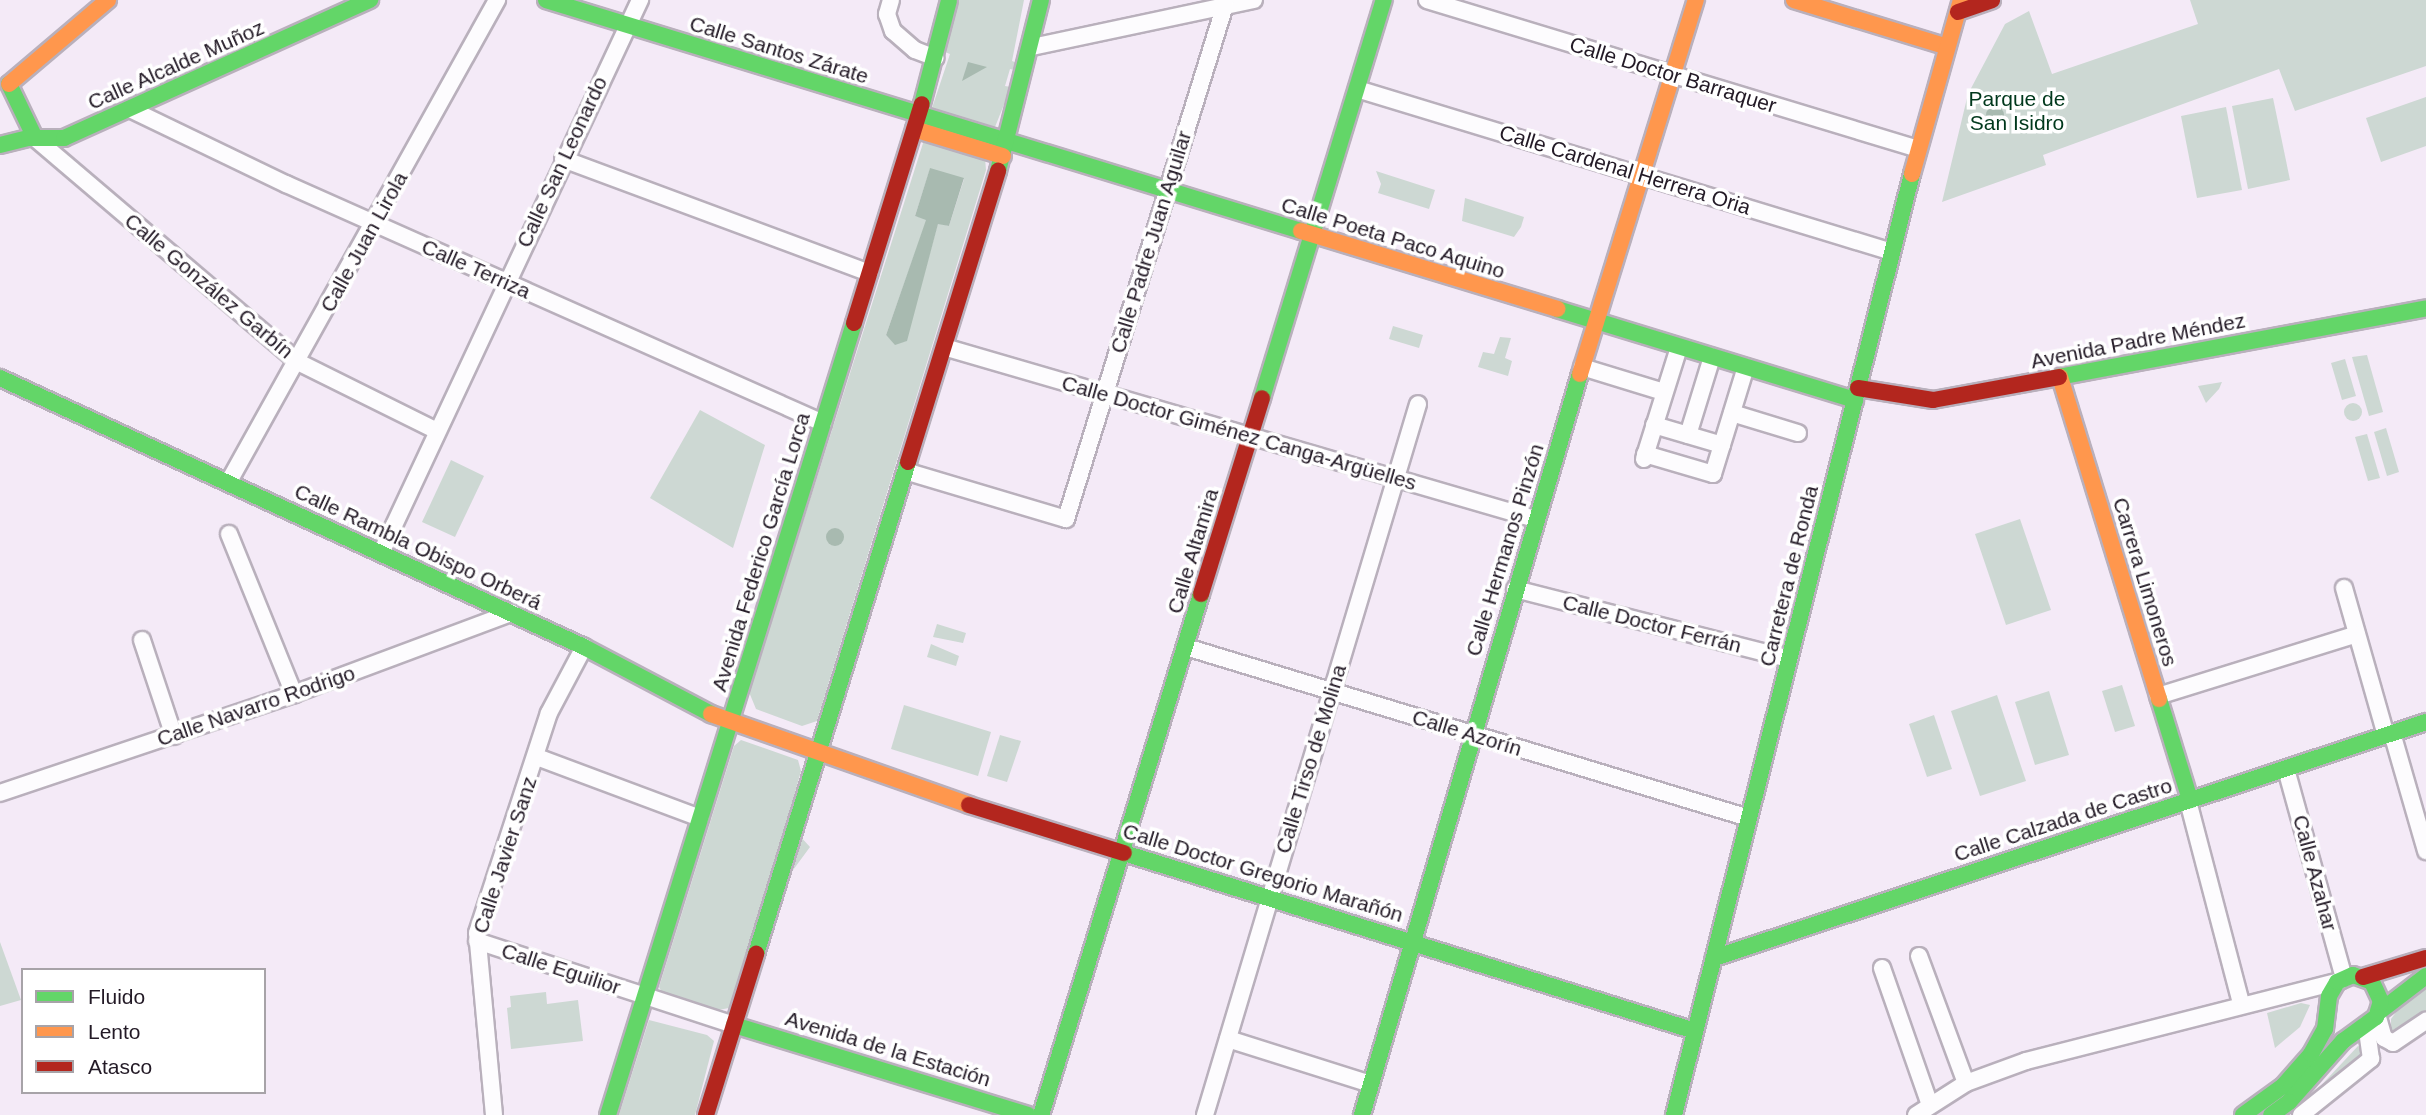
<!DOCTYPE html>
<meta charset="utf-8">
<style>
body{margin:0}
#map{position:relative;width:2426px;height:1115px;overflow:hidden;background:#f4eaf7;font-family:Helvetica,sans-serif}
div>[style]{position:absolute}
[style*='--x']{left:calc(var(--x)*1px);top:calc(var(--y)*1px);width:calc(var(--w)*1px);rotate:calc(var(--a)*1deg)}
.green>*{inset:0;background:#cdd8d3}
.round{border-radius:50%}
.water>*{inset:0;background:#a8bab0}
.roads{filter:drop-shadow(2px 0 #b9b0bc) drop-shadow(-2px 0 #b9b0bc) drop-shadow(0 2px #b9b0bc) drop-shadow(0 -2px #b9b0bc)}
.street>*{height:16px;margin:-8px;padding:0 8px;transform-origin:8px;border-radius:8px;background:#fdfcfe}
.fast>*{height:16px;margin:-8px;padding:0 8px;transform-origin:8px;border-radius:8px;background:#63d668}
.slow>*{height:16px;margin:-8px;padding:0 8px;transform-origin:8px;border-radius:8px;background:#ff974d}
.jam>*{height:16px;margin:-8px;padding:0 8px;transform-origin:8px;border-radius:8px;background:#b3261e}
span{translate:-50% -50%;white-space:nowrap;text-align:center;line-height:1.15;-webkit-text-stroke:7px #fff;paint-order:stroke}
.street-label{font-size:21px;color:#231a26}
.park-label{font-size:21px;color:#00381c}
.legend{position:absolute;left:21px;top:968px;width:245px;height:126px;box-sizing:border-box;background:#fff;border:2px solid #a7a3a8;margin:0;padding:9px 12px;list-style:none;font-size:21px;color:#231a26}
.legend li{display:flex;align-items:center;gap:14px;height:35px}
.legend b{width:35px;border:2px solid #a7a3a8}
</style>
<div id="map">
<div class="green">
<div style="clip-path:polygon(955px 0,1024px 0,1012px 61px,1017px 63px,1015px 70px,1010px 69px,1005px 86px,1011px 87px,995px 127px,932px 108px,950px 54px,945px 52px)"></div>
<div style="clip-path:polygon(2190px 0,2426px 0,2426px 66px,2295px 111px,2279px 69px,2043px 155px,2046px 165px,1942px 202px,1968px 94px,2005px 24px,2029px 11px,2052px 74px,2198px 24px)"></div>
<div style="clip-path:polygon(2426px 97px,2426px 146px,2381px 162px,2366px 118px)"></div>
<div style="clip-path:polygon(2273px 98px,2290px 180px,2248px 189px,2232px 106px)"></div>
<div style="clip-path:polygon(2226px 107px,2242px 190px,2197px 198px,2181px 116px)"></div>
<div style="clip-path:polygon(evenodd,924px 140px,985px 158px,986px 170px,817px 721px,802px 726px,756px 709px,749px 692px,924px 140px,930px 169px,964px 179px,949px 226px,938px 223px,906px 341px,895px 344px,886px 335px,927px 219px,915px 216px,930px 169px)"></div>
<div style="clip-path:polygon(1376px 171px,1435px 190px,1429px 209px,1378px 193px,1381px 184px)"></div>
<div style="clip-path:polygon(1465px 198px,1524px 217px,1521px 227px,1514px 237px,1462px 221px)"></div>
<div style="clip-path:polygon(1393px 326px,1423px 335px,1419px 348px,1389px 339px)"></div>
<div style="clip-path:polygon(1500px 337px,1511px 338px,1505px 358px,1512px 361px,1508px 376px,1478px 367px,1483px 352px,1494px 354px)"></div>
<div style="clip-path:polygon(2367px 355px,2383px 412px,2369px 416px,2352px 357px)"></div>
<div style="clip-path:polygon(2345px 359px,2356px 396px,2342px 400px,2331px 363px)"></div>
<div style="clip-path:polygon(2222px 382px,2219px 389px,2206px 403px,2198px 386px)"></div>
<div class="round" style="left:2344px;top:403px;width:18px;height:18px"></div>
<div style="clip-path:polygon(700px 410px,765px 445px,733px 548px,650px 498px)"></div>
<div style="clip-path:polygon(2386px 428px,2399px 472px,2387px 476px,2374px 432px)"></div>
<div style="clip-path:polygon(2367px 434px,2380px 478px,2368px 481px,2355px 437px)"></div>
<div style="clip-path:polygon(451px 460px,484px 476px,455px 537px,422px 522px)"></div>
<div style="clip-path:polygon(2020px 519px,2051px 610px,2006px 625px,1975px 534px)"></div>
<div style="clip-path:polygon(937px 624px,966px 633px,963px 643px,933px 637px)"></div>
<div style="clip-path:polygon(931px 644px,959px 656px,956px 666px,927px 657px)"></div>
<div style="clip-path:polygon(2122px 685px,2135px 726px,2115px 732px,2102px 691px)"></div>
<div style="clip-path:polygon(2049px 691px,2069px 755px,2035px 765px,2015px 702px)"></div>
<div style="clip-path:polygon(1997px 695px,2026px 781px,1980px 796px,1951px 711px)"></div>
<div style="clip-path:polygon(904px 705px,991px 732px,978px 776px,891px 749px)"></div>
<div style="clip-path:polygon(1934px 715px,1952px 769px,1927px 777px,1909px 724px)"></div>
<div style="clip-path:polygon(1000px 735px,1021px 741px,1007px 782px,987px 776px)"></div>
<div style="clip-path:polygon(741px 740px,798px 760px,801px 771px,787px 822px,810px 847px,757px 919px,729px 1008px,713px 1011px,664px 996px,659px 987px,734px 746px)"></div>
<div style="clip-path:polygon(0 942px,21px 1000px,0 1006px)"></div>
<div style="clip-path:polygon(2426px 986px,2426px 1013px,2391px 1034px,2391px 1019px,2404px 1001px)"></div>
<div style="clip-path:polygon(546px 992px,547px 1004px,578px 1000px,583px 1041px,511px 1049px,507px 1008px,511px 1007px,510px 996px)"></div>
<div style="clip-path:polygon(2301px 1003px,2310px 1005px,2300px 1027px,2275px 1048px,2267px 1013px)"></div>
<div style="clip-path:polygon(649px 1020px,707px 1035px,714px 1041px,695px 1115px,619px 1115px)"></div>
<div style="clip-path:polygon(2358px 1046px,2364px 1049px,2364px 1057px,2313px 1094px)"></div>
</div>
<div class="water">
<div style="clip-path:polygon(968px 62px,987px 67px,962px 81px)"></div>
<div class="round" style="left:1986px;top:106px;width:18px;height:18px"></div>
<div style="clip-path:polygon(930px 168px,964px 178px,949px 226px,938px 224px,907px 341px,895px 345px,886px 335px,926px 220px,915px 216px)"></div>
<div class="round" style="left:826px;top:528px;width:18px;height:18px"></div>
</div>
<div class="roads">
<div class="street">
<div style="--x:891;--y:0;--w:15;--a:106"></div>
<div style="--x:887;--y:14;--w:18;--a:71"></div>
<div style="--x:893;--y:31;--w:29;--a:41"></div>
<div style="--x:915;--y:50;--w:22;--a:21"></div>
<div style="--x:1427;--y:0;--w:513;--a:16.88"></div>
<div style="--x:1032;--y:47;--w:227;--a:-12"></div>
<div style="--x:1357;--y:89;--w:559;--a:16.94"></div>
<div style="--x:132;--y:110;--w:171;--a:25.7"></div>
<div style="--x:286;--y:184;--w:588;--a:23.99"></div>
<div style="--x:35;--y:138;--w:345;--a:40.4"></div>
<div style="--x:298;--y:362;--w:155;--a:26.4"></div>
<div style="--x:563;--y:159;--w:327;--a:20.4"></div>
<div style="--x:944;--y:347;--w:616;--a:16.23"></div>
<div style="--x:1582;--y:367;--w:86;--a:17"></div>
<div style="--x:1732;--y:413;--w:69;--a:16.9"></div>
<div style="--x:1654;--y:425;--w:71;--a:16.4"></div>
<div style="--x:1688;--y:435;--w:82;--a:-72.9"></div>
<div style="--x:1645;--y:454;--w:71;--a:16.4"></div>
<div style="--x:1713;--y:474;--w:112;--a:-72.9"></div>
<div style="--x:1644;--y:459;--w:117;--a:-72.6"></div>
<div style="--x:905;--y:471;--w:168;--a:16.6"></div>
<div style="--x:1066;--y:519;--w:538;--a:-72.81"></div>
<div style="--x:228;--y:483;--w:553;--a:-60.88"></div>
<div style="--x:229;--y:534;--w:173;--a:67.9"></div>
<div style="--x:381;--y:553;--w:611;--a:-64.9"></div>
<div style="--x:2344;--y:588;--w:153;--a:74.1"></div>
<div style="--x:1515;--y:589;--w:283;--a:14.3"></div>
<div style="--x:142;--y:640;--w:101;--a:71.6"></div>
<div style="--x:1186;--y:647;--w:588;--a:16.9"></div>
<div style="--x:2158;--y:696;--w:208;--a:-17.3"></div>
<div style="--x:2392;--y:733;--w:123;--a:73.9"></div>
<div style="--x:537;--y:757;--w:174;--a:20.5"></div>
<div style="--x:2286;--y:769;--w:217;--a:74.5"></div>
<div style="--x:0;--y:793;--w:310;--a:-18.6"></div>
<div style="--x:294;--y:694;--w:232;--a:-20.5"></div>
<div style="--x:2188;--y:801;--w:209;--a:75.3"></div>
<div style="--x:477;--y:941;--w:270;--a:18.1"></div>
<div style="--x:1919;--y:956;--w:135;--a:69.7"></div>
<div style="--x:1882;--y:968;--w:145;--a:70.7"></div>
<div style="--x:2377;--y:1014;--w:25;--a:74"></div>
<div style="--x:2384;--y:1038;--w:10;--a:29"></div>
<div style="--x:2393;--y:1043;--w:40;--a:-34"></div>
<div style="--x:1228;--y:1039;--w:150;--a:17.5"></div>
<div style="--x:494;--y:1115;--w:183;--a:-95.3"></div>
<div style="--x:477;--y:933;--w:231;--a:-71.9"></div>
<div style="--x:549;--y:713;--w:75;--a:-62.1"></div>
<div style="--x:1205;--y:1115;--w:742;--a:-73.32"></div>
<div style="--x:1916;--y:1115;--w:59;--a:-32.6"></div>
<div style="--x:1966;--y:1083;--w:64;--a:-20.1"></div>
<div style="--x:2026;--y:1061;--w:324;--a:-14.3"></div>
<div style="--x:2301;--y:1115;--w:90;--a:-38.7"></div>
<div style="--x:2371;--y:1059;--w:35;--a:-98"></div>
</div>
<div class="fast">
<div style="--x:546;--y:0;--w:790;--a:17.01"></div>
<div style="--x:9;--y:84;--w:60;--a:64.3"></div>
<div style="--x:922;--y:104;--w:107;--a:-75.4"></div>
<div style="--x:0;--y:145;--w:30;--a:-14"></div>
<div style="--x:29;--y:138;--w:35;--a:0"></div>
<div style="--x:64;--y:138;--w:336;--a:-24.3"></div>
<div style="--x:998;--y:171;--w:176;--a:-75.9"></div>
<div style="--x:1557;--y:309;--w:312;--a:17"></div>
<div style="--x:2059;--y:377;--w:373;--a:-10.6"></div>
<div style="--x:0;--y:378;--w:643;--a:24.73"></div>
<div style="--x:584;--y:647;--w:144;--a:27.8"></div>
<div style="--x:1262;--y:398;--w:416;--a:-73"></div>
<div style="--x:2159;--y:699;--w:106;--a:72.9"></div>
<div style="--x:1124;--y:853;--w:598;--a:17.31"></div>
<div style="--x:756;--y:954;--w:515;--a:-72.83"></div>
<div style="--x:1714;--y:958;--w:750;--a:-18.34"></div>
<div style="--x:2379;--y:1012;--w:59;--a:-37.5"></div>
<div style="--x:734;--y:1025;--w:307;--a:17"></div>
<div style="--x:608;--y:1115;--w:829;--a:-72.74"></div>
<div style="--x:1041;--y:1115;--w:545;--a:-72.93"></div>
<div style="--x:1362;--y:1115;--w:772;--a:-73.61"></div>
<div style="--x:1674;--y:1115;--w:971;--a:-75.81"></div>
<div style="--x:2243;--y:1115;--w:49;--a:-35.9"></div>
<div style="--x:2283;--y:1086;--w:43;--a:-48.8"></div>
<div style="--x:2311;--y:1054;--w:29;--a:-61"></div>
<div style="--x:2325;--y:1029;--w:33;--a:-83"></div>
<div style="--x:2329;--y:996;--w:16;--a:-60"></div>
<div style="--x:2337;--y:982;--w:17;--a:-24"></div>
<div style="--x:2353;--y:975;--w:20;--a:20"></div>
<div style="--x:2372;--y:982;--w:21;--a:65"></div>
<div style="--x:2381;--y:1001;--w:17;--a:107"></div>
<div style="--x:2376;--y:1017;--w:41;--a:144"></div>
<div style="--x:2343;--y:1041;--w:81;--a:131.5"></div>
<div style="--x:2289;--y:1102;--w:22;--a:144"></div>
</div>
<div class="slow">
<div style="--x:1794;--y:0;--w:157;--a:17"></div>
<div style="--x:9;--y:84;--w:130;--a:-40.3"></div>
<div style="--x:914;--y:129;--w:93;--a:16.9"></div>
<div style="--x:1912;--y:174;--w:181;--a:-74.3"></div>
<div style="--x:1301;--y:231;--w:268;--a:16.9"></div>
<div style="--x:1580;--y:374;--w:392;--a:-72.8"></div>
<div style="--x:2060;--y:377;--w:337;--a:72.9"></div>
<div style="--x:711;--y:714;--w:274;--a:19.4"></div>
</div>
<div class="jam">
<div style="--x:1958;--y:12;--w:36;--a:-19"></div>
<div style="--x:854;--y:323;--w:229;--a:-72.8"></div>
<div style="--x:1858;--y:388;--w:76;--a:9.1"></div>
<div style="--x:1933;--y:400;--w:128;--a:-10.3"></div>
<div style="--x:908;--y:462;--w:305;--a:-72.8"></div>
<div style="--x:1201;--y:594;--w:205;--a:-72.7"></div>
<div style="--x:969;--y:805;--w:162;--a:17.2"></div>
<div style="--x:2363;--y:977;--w:66;--a:-16.8"></div>
<div style="--x:706;--y:1115;--w:169;--a:-72.7"></div>
</div>
</div>
<div class="street-label">
<span style="left:779px;top:50px;rotate:17deg">Calle Santos Zárate</span>
<span style="left:176px;top:65px;rotate:-24deg">Calle Alcalde Muñoz</span>
<span style="left:1673px;top:75px;rotate:17deg">Calle Doctor Barraquer</span>
<span style="left:562px;top:162px;rotate:-65deg">Calle San Leonardo</span>
<span style="left:1625px;top:170px;rotate:17deg">Calle Cardenal Herrera Oria</span>
<span style="left:1393px;top:238px;rotate:17deg">Calle Poeta Paco Aquino</span>
<span style="left:364px;top:242px;rotate:-61deg">Calle Juan Lirola</span>
<span style="left:1151px;top:242px;rotate:-73deg">Calle Padre Juan Aguilar</span>
<span style="left:476px;top:269px;rotate:24deg">Calle Terriza</span>
<span style="left:209px;top:286px;rotate:40deg">Calle González Garbín</span>
<span style="left:2138px;top:341px;rotate:-11deg">Avenida Padre Méndez</span>
<span style="left:1239px;top:433px;rotate:16deg">Calle Doctor Giménez Canga-Argüelles</span>
<span style="left:418px;top:547px;rotate:25deg">Calle Rambla Obispo Orberá</span>
<span style="left:1505px;top:550px;rotate:-73deg">Calle Hermanos Pinzón</span>
<span style="left:1193px;top:551px;rotate:-73deg">Calle Altamira</span>
<span style="left:761px;top:552px;rotate:-73deg">Avenida Federico García Lorca</span>
<span style="left:1789px;top:576px;rotate:-76deg">Carretera de Ronda</span>
<span style="left:2145px;top:582px;rotate:73deg">Carrera Limoneros</span>
<span style="left:1652px;top:624px;rotate:14deg">Calle Doctor Ferrán</span>
<span style="left:256px;top:706px;rotate:-19deg">Calle Navarro Rodrigo</span>
<span style="left:1467px;top:733px;rotate:17deg">Calle Azorín</span>
<span style="left:1311px;top:759px;rotate:-73deg">Calle Tirso de Molina</span>
<span style="left:2063px;top:820px;rotate:-18deg">Calle Calzada de Castro</span>
<span style="left:505px;top:855px;rotate:-72deg">Calle Javier Sanz</span>
<span style="left:1263px;top:873px;rotate:17deg">Calle Doctor Gregorio Marañón</span>
<span style="left:2315px;top:873px;rotate:75deg">Calle Azahar</span>
<span style="left:561px;top:969px;rotate:18deg">Calle Eguilior</span>
<span style="left:888px;top:1049px;rotate:17deg">Avenida de la Estación</span>
</div>
<div class="park-label">
<span style="left:2017px;top:111px">Parque de<br>San Isidro</span>
</div>
<ul class="legend">
<li><b style="height:9px;background:#63d668"></b>Fluido</li>
<li><b style="height:9px;background:#ff974d"></b>Lento</li>
<li><b style="height:9px;background:#b3261e"></b>Atasco</li>
</ul>
</div>
